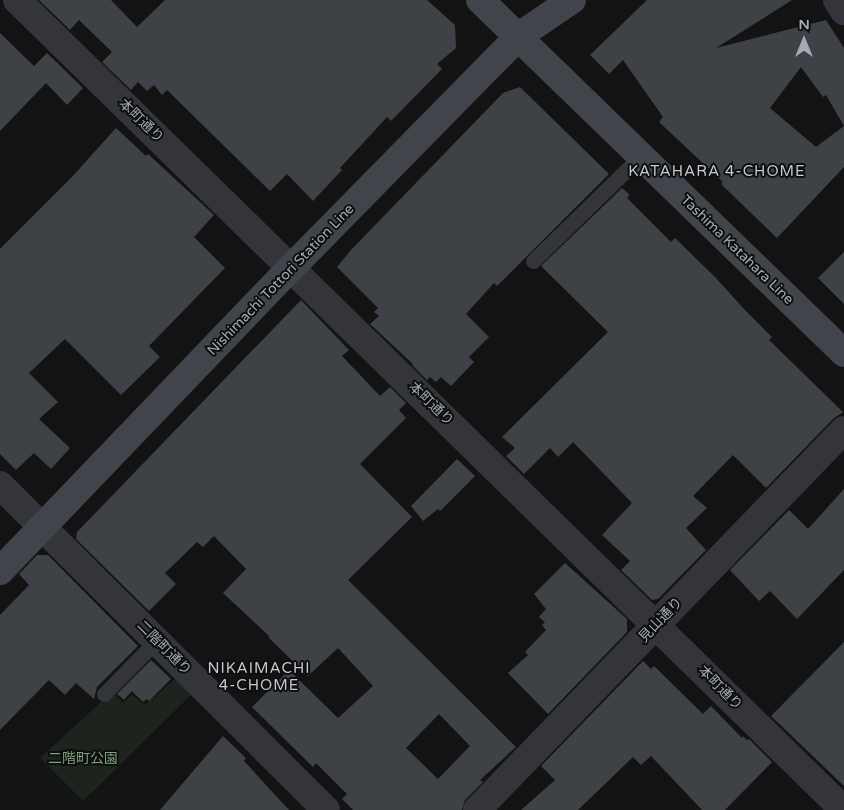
<!DOCTYPE html>
<meta charset="utf-8">
<style>
body{margin:0}
#map{position:relative;width:844px;height:810px;overflow:hidden;background:#131314;font-family:"Varela Round","Noto Sans JP",sans-serif}
div>[style]{position:absolute}
[style*='--x']{left:calc(var(--x)*1px);top:calc(var(--y)*1px);width:calc(var(--w)*1px);rotate:calc(var(--a)*1deg)}
.green>*{inset:0;background:#1c241d}
.building>*{inset:0;background:#3e4145}
.lane>*{height:15px;margin:-7.5px;padding:0 7.5px;transform-origin:7.5px;border-radius:7.5px;background:#33353a}
.street>*{height:28px;margin:-14px;padding:0 14px;transform-origin:14px;border-radius:14px;background:#33353a}
.secondary>*{height:28px;margin:-14px;padding:0 14px;transform-origin:14px;border-radius:14px;background:#41444a}
span{translate:-50% -50%;white-space:nowrap;text-align:center;line-height:1.15;-webkit-text-stroke:4px #0e0e0f;paint-order:stroke}
.street-label{font-size:14px;color:#a3abb6}
.park-label{font-size:14px;color:#7ca279}
.neighbourhood-label{font-size:15px;color:#c4cad2;letter-spacing:1px}
.north{position:absolute;left:779px;top:15px;width:50px;height:50px;-webkit-text-stroke:4px #0e0e0f;paint-order:stroke;rotate:0deg;font-size:14px;font-weight:700;line-height:20px;text-align:center;color:#a3abb6}
.north::after{content:'';display:block;margin:auto;width:18px;height:22px;background:#a3abb6;clip-path:polygon(50% 0,100% 100%,50% 72%,0 100%)}
</style>
<div id="map">
<div class="green">
<div style="clip-path:polygon(175px 679px,192px 694px,83px 801px,40px 758px,112px 692px,123px 703px,132px 695px,145px 705px)"></div>
</div>
<div class="building">
<div style="clip-path:polygon(39px 0,111px 0,137px 27px,165px 0,427px 0,455px 25px,456px 48px,437px 64px,442px 69px,391px 121px,387px 117px,340px 168px,342px 170px,313px 201px,287px 174px,270px 191px,167px 90px,162px 95px,154px 85px,147px 91px,138px 82px,131px 90px,102px 62px,112px 52px,79px 20px,70px 30px)"></div>
<div style="clip-path:polygon(evenodd,647px 0,792px 0,716px 48px,826px 20px,844px 48px,844px 167px,777px 238px,721px 184px,723px 182px,659px 122px,663px 117px,623px 60px,609px 74px,590px 55px,647px 0,801px 67px,823px 97px,826px 95px,844px 126px,816px 147px,770px 108px,801px 67px)"></div>
<div style="clip-path:polygon(0 33px,34px 66px,47px 53px,83px 88px,67px 105px,46px 83px,0 131px)"></div>
<div style="clip-path:polygon(520px 87px,609px 174px,497px 286px,494px 283px,466px 314px,489px 337px,469px 357px,474px 362px,451px 386px,441px 377px,436px 382px,430px 377px,427px 380px,412px 365px,413px 364px,370px 324px,379px 316px,374px 312px,378px 308px,337px 267px,351px 250px,503px 93px)"></div>
<div style="clip-path:polygon(116px 128px,146px 156px,148px 154px,214px 215px,194px 237px,225px 268px,149px 346px,160px 357px,121px 395px,65px 339px,29px 373px,58px 402px,39px 419px,70px 448px,51px 469px,34px 453px,16px 470px,0 454px,0 249px,71px 178px)"></div>
<div style="clip-path:polygon(622px 188px,630px 195px,627px 198px,671px 242px,675px 238px,715px 277px,744px 309px,772px 337px,769px 340px,843px 412px,833px 419px,766px 488px,733px 455px,693px 496px,707px 508px,686px 528px,706px 550px,658px 599px,652px 600px,621px 570px,630px 561px,602px 535px,632px 503px,573px 442px,558px 457px,550px 448px,524px 474px,506px 456px,515px 448px,502px 437px,608px 332px,541px 266px)"></div>
<div style="clip-path:polygon(844px 252px,844px 304px,818px 278px)"></div>
<div style="clip-path:polygon(evenodd,301px 300px,349px 350px,342px 356px,380px 396px,390px 387px,406px 403px,399px 410px,406px 418px,360px 464px,412px 517px,348px 580px,516px 747px,480px 780px,483px 782px,465px 800px,462px 810px,353px 810px,342px 799px,347px 794px,316px 763px,313px 767px,252px 707px,289px 670px,338px 718px,373px 686px,338px 648px,308px 676px,268px 637px,269px 636px,223px 593px,246px 569px,214px 536px,203px 547px,197px 542px,165px 573px,176px 584px,149px 611px,76px 539px,77px 532px,301px 300px,439px 714px,470px 746px,438px 779px,406px 748px,439px 714px)"></div>
<div style="clip-path:polygon(457px 459px,475px 476px,440px 511px,438px 509px,423px 521px,411px 506px)"></div>
<div style="clip-path:polygon(844px 489px,844px 570px,797px 619px,770px 591px,759px 601px,730px 570px,789px 510px,808px 529px)"></div>
<div style="clip-path:polygon(37px 555px,48px 555px,138px 646px,97px 687px,94px 699px,76px 683px,65px 695px,49px 680px,0 730px,0 615px,29px 585px,19px 574px)"></div>
<div style="clip-path:polygon(565px 563px,627px 619px,627px 632px,548px 714px,508px 673px,528px 655px,525px 652px,546px 630px,542px 625px,545px 622px,539px 617px,546px 609px,534px 594px)"></div>
<div style="clip-path:polygon(844px 642px,844px 786px,771px 716px)"></div>
<div style="clip-path:polygon(151px 660px,171px 679px,149px 701px,147px 699px,143px 702px,132px 691px,124px 700px,117px 694px)"></div>
<div style="clip-path:polygon(643px 661px,651px 669px,654px 666px,703px 714px,711px 706px,742px 738px,743px 736px,747px 740px,749px 739px,772px 762px,725px 810px,702px 810px,651px 756px,641px 765px,633px 757px,578px 810px,521px 810px,555px 780px,541px 766px)"></div>
<div style="clip-path:polygon(223px 736px,246px 758px,244px 761px,289px 810px,160px 810px)"></div>
</div>
<div class="lane">
<div style="--x:533;--y:261;--w:151;--a:-44.2"></div>
<div style="--x:104;--y:694;--w:74;--a:-45.5"></div>
</div>
<div class="street">
<div style="--x:17;--y:0;--w:1158;--a:44.41"></div>
<div style="--x:837;--y:0;--w:13;--a:58"></div>
<div style="--x:0;--y:485;--w:460;--a:44.9"></div>
<div style="--x:477;--y:810;--w:528;--a:-46"></div>
</div>
<div class="secondary">
<div style="--x:480;--y:0;--w:507;--a:44.12"></div>
<div style="--x:0;--y:571;--w:420;--a:-46.2"></div>
<div style="--x:291;--y:268;--w:325;--a:-45.5"></div>
<div style="--x:519;--y:36;--w:64;--a:-34.2"></div>
</div>
<div class="street-label">
<span style="left:141px;top:121px;rotate:44deg">本町通り</span>
<span style="left:737px;top:250px;rotate:44deg">Tashima Katahara Line</span>
<span style="left:281px;top:280px;rotate:-46deg">Nishimachi Tottori Station Line</span>
<span style="left:431px;top:404px;rotate:44deg">本町通り</span>
<span style="left:661px;top:620px;rotate:-46deg">見山通り</span>
<span style="left:164px;top:648px;rotate:45deg">二階町通り</span>
<span style="left:720px;top:688px;rotate:45deg">本町通り</span>
</div>
<div class="park-label">
<span style="left:83px;top:759px">二階町公園</span>
</div>
<div class="neighbourhood-label">
<span style="left:717px;top:172px">KATAHARA 4-CHOME</span>
<span style="left:259px;top:677px">NIKAIMACHI<br>4-CHOME</span>
</div>
<div class="north">N</div>
</div>
